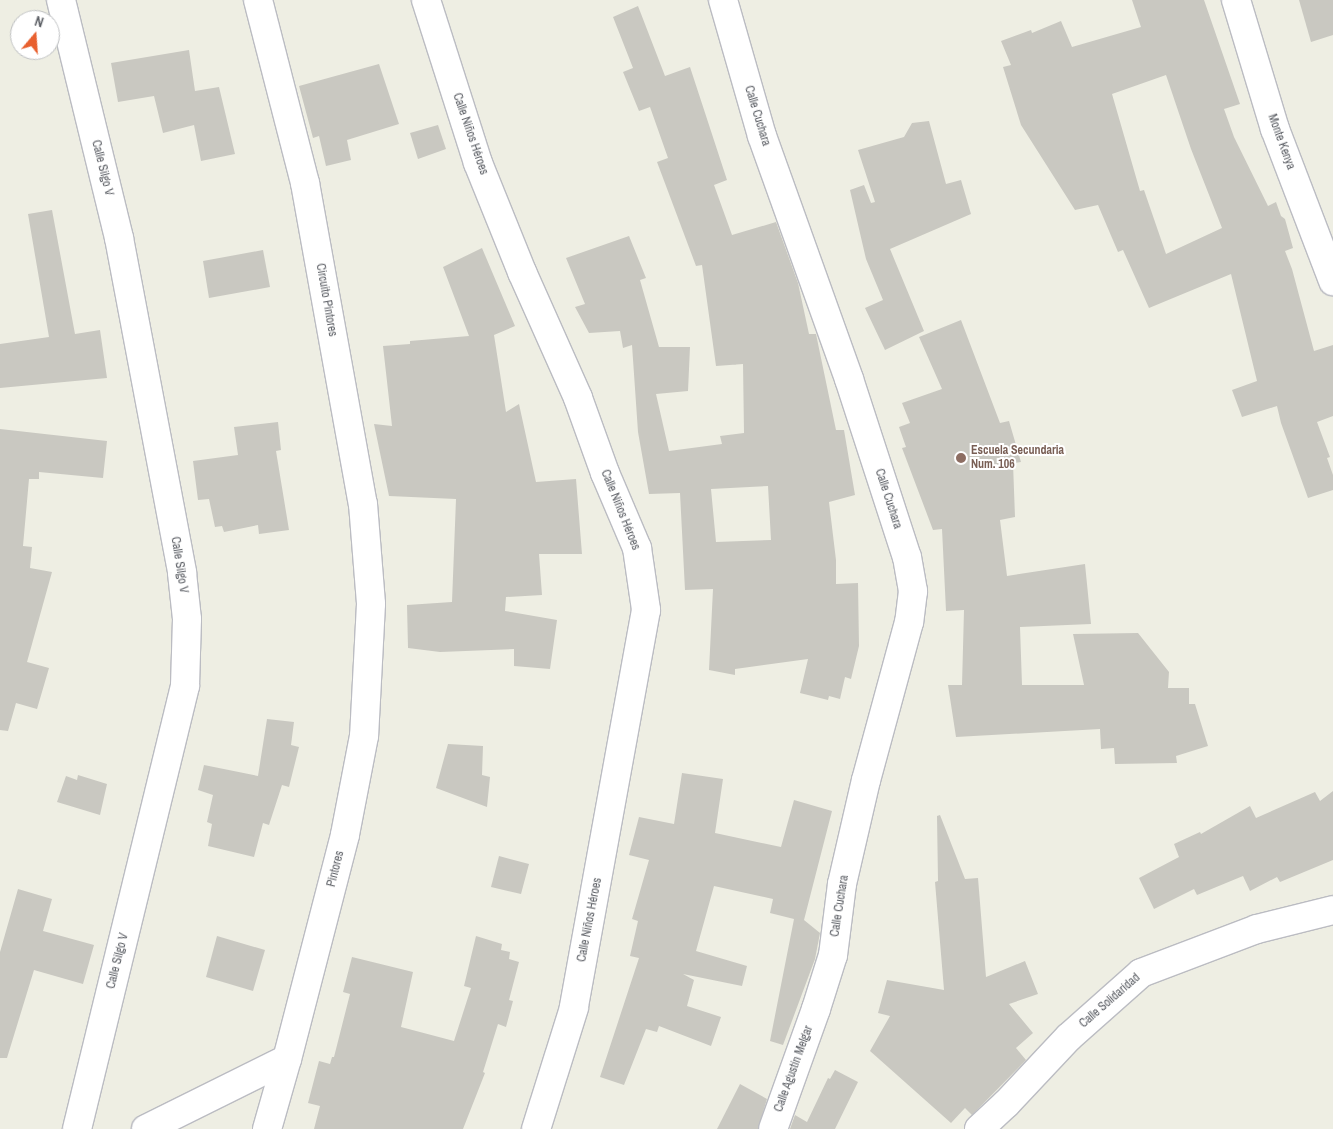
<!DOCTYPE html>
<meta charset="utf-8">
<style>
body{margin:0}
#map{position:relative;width:1333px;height:1129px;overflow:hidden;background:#eeeee3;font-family:"Archivo Narrow",sans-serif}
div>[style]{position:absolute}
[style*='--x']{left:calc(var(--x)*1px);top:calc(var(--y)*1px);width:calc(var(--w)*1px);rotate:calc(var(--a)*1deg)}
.building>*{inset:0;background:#c9c8c1}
.roads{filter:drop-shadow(1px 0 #bbbcc2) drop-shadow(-1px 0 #bbbcc2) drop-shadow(0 1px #bbbcc2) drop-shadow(0 -1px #bbbcc2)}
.minor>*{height:28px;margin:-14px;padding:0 14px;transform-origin:14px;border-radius:14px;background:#fff}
.secondary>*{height:28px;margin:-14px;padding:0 14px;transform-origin:14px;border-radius:14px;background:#fff}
.dots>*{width:14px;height:14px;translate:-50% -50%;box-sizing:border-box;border:2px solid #fff;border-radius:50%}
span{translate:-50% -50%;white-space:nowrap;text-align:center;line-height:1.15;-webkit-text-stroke:4px #fff;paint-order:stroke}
.street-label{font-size:12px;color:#5b5e64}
.education-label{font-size:12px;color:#785e54;font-weight:700}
.left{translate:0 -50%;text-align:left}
.north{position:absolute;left:10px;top:10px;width:50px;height:50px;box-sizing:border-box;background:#fff;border:1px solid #bdbfc1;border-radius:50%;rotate:18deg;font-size:14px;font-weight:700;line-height:20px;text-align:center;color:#5b5e64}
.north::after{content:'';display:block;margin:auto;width:18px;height:22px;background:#e8602f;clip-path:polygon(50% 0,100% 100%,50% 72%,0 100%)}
</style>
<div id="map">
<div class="building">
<div style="clip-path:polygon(evenodd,1132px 0,1204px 0,1240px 104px,1224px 109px,1234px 137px,1268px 206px,1276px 202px,1281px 216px,1285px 219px,1293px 248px,1285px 251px,1292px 269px,1314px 351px,1333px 345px,1333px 416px,1317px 422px,1330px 457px,1327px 458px,1333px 475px,1333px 490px,1308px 498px,1281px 423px,1277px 406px,1242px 417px,1232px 390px,1257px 381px,1231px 274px,1149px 308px,1123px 250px,1118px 252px,1098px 205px,1075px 210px,1021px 125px,1003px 67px,1011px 65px,1001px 41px,1031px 30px,1032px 33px,1061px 21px,1072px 47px,1141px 27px,1132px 0,1166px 75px,1191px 149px,1222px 228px,1166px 254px,1144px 190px,1140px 191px,1112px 94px,1166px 75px)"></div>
<div style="clip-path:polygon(1299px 0,1333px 0,1333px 35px,1311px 42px)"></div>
<div style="clip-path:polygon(evenodd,638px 6px,665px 76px,690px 67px,727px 180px,714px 185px,732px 235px,776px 222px,798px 283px,809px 334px,816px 334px,836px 430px,844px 430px,855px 495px,829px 502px,836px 560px,836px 584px,858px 583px,859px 646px,851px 679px,845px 677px,840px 699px,829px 696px,828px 700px,800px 693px,808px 659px,735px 669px,735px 675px,709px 670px,713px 589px,685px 590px,680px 493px,649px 494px,638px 432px,632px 345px,623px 348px,620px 331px,589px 333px,575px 307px,585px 304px,566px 258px,629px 236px,646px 278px,640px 280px,659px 347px,690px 347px,688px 391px,656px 394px,669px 451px,722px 444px,720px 436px,744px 433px,743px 364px,716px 366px,702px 265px,696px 266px,657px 162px,668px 158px,650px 107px,639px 111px,623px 72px,633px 68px,613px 17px,638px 6px,768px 486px,771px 540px,716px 542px,711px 489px,768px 486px)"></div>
<div style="clip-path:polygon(189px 50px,195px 91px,219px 87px,235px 154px,201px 161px,194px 125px,163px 133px,154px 96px,118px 102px,111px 63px)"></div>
<div style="clip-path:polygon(379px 64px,399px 124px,347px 140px,351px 160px,326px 166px,319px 136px,313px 138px,299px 86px)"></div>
<div style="clip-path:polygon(929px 121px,946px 184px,961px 180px,971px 214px,890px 249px,924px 331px,885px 350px,865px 308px,883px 300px,866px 259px,850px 190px,864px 185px,871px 203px,875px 202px,858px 150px,904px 137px,912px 123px)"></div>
<div style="clip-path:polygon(438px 125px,446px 149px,418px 159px,410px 133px)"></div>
<div style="clip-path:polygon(52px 210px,75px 334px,100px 330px,107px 378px,0 388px,0 344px,49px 337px,28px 214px)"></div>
<div style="clip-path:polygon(482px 248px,515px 326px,494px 335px,506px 412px,519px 404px,536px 482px,576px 479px,582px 554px,539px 554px,542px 595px,506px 597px,505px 611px,557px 620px,550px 669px,514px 666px,514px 649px,440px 652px,408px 648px,407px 605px,452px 602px,456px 499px,389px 496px,374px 424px,392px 426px,383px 346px,410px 344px,410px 341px,469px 336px,443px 267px)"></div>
<div style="clip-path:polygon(263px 250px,270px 287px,209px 298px,203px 261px)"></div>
<div style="clip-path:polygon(961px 320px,1000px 423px,1009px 421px,1021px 462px,1013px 463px,1015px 517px,1000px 520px,1007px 576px,1085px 564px,1091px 624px,1020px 627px,1022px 685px,1084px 685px,1073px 634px,1138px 633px,1169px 672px,1168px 688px,1189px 688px,1189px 704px,1195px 704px,1208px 746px,1176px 756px,1177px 763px,1115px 764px,1114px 748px,1101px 749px,1100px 729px,956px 737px,948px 685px,962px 685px,964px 610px,946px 611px,942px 529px,933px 530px,902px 448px,906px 447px,899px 427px,910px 423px,902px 403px,942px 389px,919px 337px)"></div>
<div style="clip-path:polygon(278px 422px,281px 450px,276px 451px,289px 530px,259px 534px,258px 525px,224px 532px,222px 526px,215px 527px,209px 499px,198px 500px,193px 461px,238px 455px,234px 427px)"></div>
<div style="clip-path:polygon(0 429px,107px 441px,103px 478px,39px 472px,39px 479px,29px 479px,23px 546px,32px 547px,30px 568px,52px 572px,27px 662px,49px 668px,37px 709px,16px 703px,8px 731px,0 730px)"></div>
<div style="clip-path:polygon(267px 719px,294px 722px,291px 745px,299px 747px,289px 787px,282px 785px,269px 825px,263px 823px,254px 857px,208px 846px,212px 824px,207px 822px,213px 795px,198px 790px,204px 765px,258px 776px)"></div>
<div style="clip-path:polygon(448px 744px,483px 746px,482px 775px,490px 777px,487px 807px,436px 788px)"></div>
<div style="clip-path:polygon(682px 773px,723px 779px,715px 833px,781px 847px,794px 800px,832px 811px,804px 920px,820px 933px,815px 959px,783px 1045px,770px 1041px,794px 919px,770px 913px,773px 899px,714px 886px,696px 951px,747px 966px,742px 986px,683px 974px,694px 980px,687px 1006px,721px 1017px,711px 1046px,659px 1026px,657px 1032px,646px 1029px,624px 1085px,600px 1077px,639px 958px,630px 956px,638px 921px,632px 919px,649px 860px,629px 855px,639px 817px,674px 824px)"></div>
<div style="clip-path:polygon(78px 775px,107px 784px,100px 815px,57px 802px,66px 776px,77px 780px)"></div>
<div style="clip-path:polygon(1333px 791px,1333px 860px,1280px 882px,1277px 877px,1250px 891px,1243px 876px,1197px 895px,1194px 889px,1154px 909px,1139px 878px,1179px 857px,1174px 844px,1200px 832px,1201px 834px,1250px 806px,1256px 818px,1315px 792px,1320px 801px)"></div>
<div style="clip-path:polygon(940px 815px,965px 879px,978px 878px,986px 977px,1025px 961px,1038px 994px,1009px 1004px,1033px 1033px,1016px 1048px,1026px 1060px,972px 1115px,965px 1108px,951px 1123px,870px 1051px,890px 1016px,878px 1013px,887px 980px,944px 990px,935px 882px,938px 881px,937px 816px)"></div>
<div style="clip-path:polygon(499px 856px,529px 864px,521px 894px,491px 887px)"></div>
<div style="clip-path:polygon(18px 889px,52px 899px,43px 931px,94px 945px,83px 984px,34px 970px,7px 1058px,0 1058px,0 952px)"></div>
<div style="clip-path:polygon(217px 936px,265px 950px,253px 991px,206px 977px)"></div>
<div style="clip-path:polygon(476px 936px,502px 944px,501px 950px,510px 952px,509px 959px,519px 962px,509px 1000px,513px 1001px,506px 1027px,498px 1024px,483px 1072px,485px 1073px,463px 1129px,314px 1129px,320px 1106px,308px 1103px,319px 1061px,330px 1064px,332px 1057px,334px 1057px,350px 994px,343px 992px,352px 957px,413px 972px,401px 1027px,454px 1041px,471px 988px,464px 986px)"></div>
<div style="clip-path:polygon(835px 1070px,858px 1082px,835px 1129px,790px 1129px,795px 1115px,807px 1122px,828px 1078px,830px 1079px)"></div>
<div style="clip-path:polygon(740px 1084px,767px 1099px,758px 1129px,717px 1129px)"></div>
</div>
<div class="roads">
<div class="minor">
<div style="--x:61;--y:0;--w:245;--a:76.3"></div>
<div style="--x:119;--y:238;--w:341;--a:79.3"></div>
<div style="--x:182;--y:573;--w:46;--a:83.8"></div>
<div style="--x:187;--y:619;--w:67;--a:91.7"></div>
<div style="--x:185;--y:686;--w:456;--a:103.7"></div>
<div style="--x:258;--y:0;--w:189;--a:75.6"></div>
<div style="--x:305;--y:183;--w:326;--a:79.8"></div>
<div style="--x:363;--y:504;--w:100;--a:85.4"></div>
<div style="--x:371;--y:604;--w:132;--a:93"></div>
<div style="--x:364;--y:736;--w:101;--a:100.9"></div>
<div style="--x:345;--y:835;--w:231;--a:104.5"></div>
<div style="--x:287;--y:1059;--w:73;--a:105.9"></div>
<div style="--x:426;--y:0;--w:171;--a:72.3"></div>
<div style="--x:478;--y:163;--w:118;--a:68"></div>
<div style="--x:522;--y:272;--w:138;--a:66"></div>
<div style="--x:578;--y:398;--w:80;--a:70.2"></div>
<div style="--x:605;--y:473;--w:82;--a:66.9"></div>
<div style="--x:637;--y:548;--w:63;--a:81.7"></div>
<div style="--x:646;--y:610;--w:404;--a:100.3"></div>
<div style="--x:574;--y:1008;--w:127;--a:107.4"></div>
<div style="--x:723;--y:0;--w:141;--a:74"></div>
<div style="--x:762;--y:136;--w:258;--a:70.3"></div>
<div style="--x:849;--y:379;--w:187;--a:72"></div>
<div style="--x:907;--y:557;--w:35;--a:80"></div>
<div style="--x:913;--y:591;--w:31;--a:97"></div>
<div style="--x:909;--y:622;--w:164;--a:105.2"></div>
<div style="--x:866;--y:780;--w:107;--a:103"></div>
<div style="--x:842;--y:884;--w:72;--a:97.2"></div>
<div style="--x:833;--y:955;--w:57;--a:107.5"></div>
<div style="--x:816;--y:1009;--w:127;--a:109.7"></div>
<div style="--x:146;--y:1129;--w:157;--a:-26.4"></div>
<div style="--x:979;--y:1129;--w:37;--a:-43"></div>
<div style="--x:1006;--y:1104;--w:92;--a:-46.8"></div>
<div style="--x:1069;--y:1037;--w:96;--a:-41.6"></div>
<div style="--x:1141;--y:973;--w:124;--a:-20.8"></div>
<div style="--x:1257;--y:929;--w:78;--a:-14"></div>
</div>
<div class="secondary">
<div style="--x:1236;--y:0;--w:135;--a:73.2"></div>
<div style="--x:1275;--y:129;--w:163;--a:69.1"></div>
</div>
</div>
<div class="dots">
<div style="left:961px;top:458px;background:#8d6e63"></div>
</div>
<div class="street-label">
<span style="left:757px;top:116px;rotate:73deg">Calle Cuchara</span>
<span style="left:470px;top:134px;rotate:71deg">Calle Niños Héroes</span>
<span style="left:1281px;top:142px;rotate:70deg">Monte Kenya</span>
<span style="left:102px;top:168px;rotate:76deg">Calle Silgo V</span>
<span style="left:326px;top:300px;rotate:80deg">Circuito Pintores</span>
<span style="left:888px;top:499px;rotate:72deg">Calle Cuchara</span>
<span style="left:620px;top:510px;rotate:68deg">Calle Niños Héroes</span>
<span style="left:179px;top:565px;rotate:81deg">Calle Silgo V</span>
<span style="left:336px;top:869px;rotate:-76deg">Pintores</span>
<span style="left:840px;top:906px;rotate:-81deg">Calle Cuchara</span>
<span style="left:590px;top:920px;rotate:-79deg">Calle Niños Héroes</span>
<span style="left:118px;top:961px;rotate:-76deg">Calle Silgo V</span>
<span style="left:1110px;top:1001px;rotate:-41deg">Calle Solidaridad</span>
<span style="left:794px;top:1069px;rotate:-70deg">Calle Agustín Melgar</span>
</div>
<div class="education-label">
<span class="left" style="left:971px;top:458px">Escuela Secundaria<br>Num. 106</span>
</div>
<div class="north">N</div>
</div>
